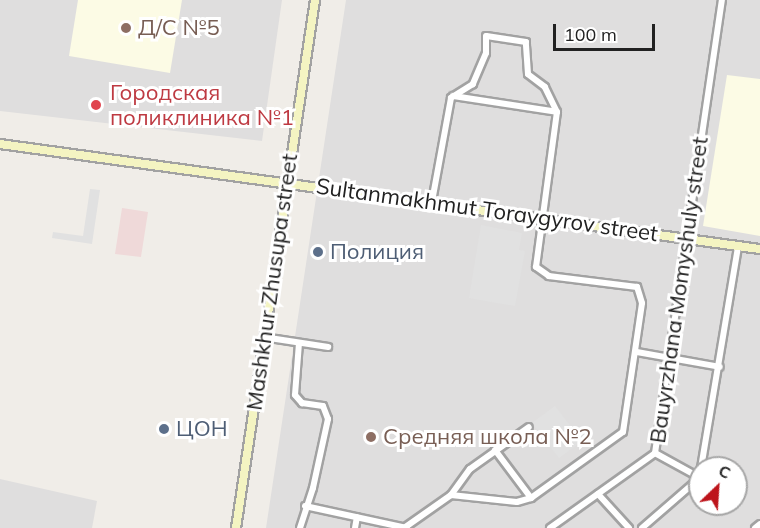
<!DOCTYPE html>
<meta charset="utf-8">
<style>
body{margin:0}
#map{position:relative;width:760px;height:528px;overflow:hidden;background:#f0ede8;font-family:Mulish,sans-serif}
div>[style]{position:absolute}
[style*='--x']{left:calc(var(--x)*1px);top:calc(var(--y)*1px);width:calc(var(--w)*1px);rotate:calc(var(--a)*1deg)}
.residential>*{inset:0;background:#dfdede}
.commercial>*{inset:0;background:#efd9d9}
.education>*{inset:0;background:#fcfbe5}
.parking>*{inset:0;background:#e1e1e1}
.roads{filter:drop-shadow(2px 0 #a2a2a2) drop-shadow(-2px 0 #a2a2a2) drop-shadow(0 2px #a2a2a2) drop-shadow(0 -2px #a2a2a2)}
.street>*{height:6px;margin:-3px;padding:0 3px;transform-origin:3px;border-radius:3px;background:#fff}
.secondary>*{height:8px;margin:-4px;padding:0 4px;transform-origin:4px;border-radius:4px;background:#f4f4c2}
.dots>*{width:16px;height:16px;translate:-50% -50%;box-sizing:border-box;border:3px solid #fff;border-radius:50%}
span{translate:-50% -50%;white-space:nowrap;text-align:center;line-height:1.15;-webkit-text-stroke:6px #fff;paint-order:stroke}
.education-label{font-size:22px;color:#785e54}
.left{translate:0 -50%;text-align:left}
.health-label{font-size:22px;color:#be3a42}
.street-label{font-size:22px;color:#212121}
.service-label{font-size:22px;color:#4e5e75}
.north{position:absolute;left:688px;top:456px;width:60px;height:60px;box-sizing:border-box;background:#fff;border:2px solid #a6a6a6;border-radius:50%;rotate:25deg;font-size:16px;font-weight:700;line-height:24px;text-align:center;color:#212121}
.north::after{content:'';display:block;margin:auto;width:21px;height:27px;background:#bd141b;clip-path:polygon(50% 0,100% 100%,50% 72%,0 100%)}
.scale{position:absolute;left:553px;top:24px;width:102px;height:27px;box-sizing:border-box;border:3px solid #212121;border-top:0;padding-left:8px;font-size:18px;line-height:21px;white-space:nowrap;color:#212121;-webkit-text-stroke:4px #fff;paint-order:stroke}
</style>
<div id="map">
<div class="residential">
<div style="clip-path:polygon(0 0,282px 0,262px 141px,0 111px)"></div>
<div style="clip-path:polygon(evenodd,346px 0,760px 0,760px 528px,266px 528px,346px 0,700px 468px,736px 468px,736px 504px,700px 504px,700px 468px)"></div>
<div style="clip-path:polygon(0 479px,97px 501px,92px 528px,0 528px)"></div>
</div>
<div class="commercial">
<div style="clip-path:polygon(122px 208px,148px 212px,141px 257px,115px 254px)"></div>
</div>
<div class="education">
<div style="clip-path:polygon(78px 0,182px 0,170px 73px,69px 56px)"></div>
<div style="clip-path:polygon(727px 75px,760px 79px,760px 236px,703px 226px)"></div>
</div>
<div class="parking">
<div style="clip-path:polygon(90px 189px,100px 190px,92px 244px,52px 238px,53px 232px,83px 236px)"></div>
<div style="clip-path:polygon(481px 225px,522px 233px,519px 250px,525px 251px,515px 306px,469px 298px)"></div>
<div style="clip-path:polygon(555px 406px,582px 441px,559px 458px,532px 423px)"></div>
</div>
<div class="roads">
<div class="street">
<div style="--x:453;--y:96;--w:105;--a:8.7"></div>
<div style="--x:263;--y:337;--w:66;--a:8.7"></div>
<div style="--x:299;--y:343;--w:52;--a:94.4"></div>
<div style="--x:295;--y:395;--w:11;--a:49"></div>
<div style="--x:302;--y:403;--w:21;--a:8"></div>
<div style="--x:323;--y:406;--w:14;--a:69"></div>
<div style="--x:328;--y:419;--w:71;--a:102.3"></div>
<div style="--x:313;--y:488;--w:42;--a:108"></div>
<div style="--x:637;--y:352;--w:84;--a:10.2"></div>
<div style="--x:495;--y:450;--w:60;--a:53.1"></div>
<div style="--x:655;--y:453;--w:48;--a:28.7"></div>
<div style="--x:701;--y:468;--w:225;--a:-80.5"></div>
<div style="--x:598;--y:494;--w:46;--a:47.6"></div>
<div style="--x:451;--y:495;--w:32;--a:-54"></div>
<div style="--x:470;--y:469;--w:72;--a:-35.4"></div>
<div style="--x:305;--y:506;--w:104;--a:12.2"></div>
<div style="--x:355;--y:528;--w:11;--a:-80"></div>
<div style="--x:404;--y:528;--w:57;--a:-35.1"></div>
<div style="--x:451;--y:495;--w:66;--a:6.1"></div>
<div style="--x:517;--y:502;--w:15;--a:-16"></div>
<div style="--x:531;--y:498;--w:113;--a:-35.7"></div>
<div style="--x:623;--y:432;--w:130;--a:-81.6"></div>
<div style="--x:642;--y:303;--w:17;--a:-107"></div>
<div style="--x:637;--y:287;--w:89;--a:-172.9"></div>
<div style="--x:549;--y:276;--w:16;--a:-145"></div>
<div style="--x:536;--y:267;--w:156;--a:-82.3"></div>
<div style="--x:557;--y:112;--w:28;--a:-116"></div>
<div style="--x:545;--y:87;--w:21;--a:-143"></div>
<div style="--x:528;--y:74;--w:32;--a:-94"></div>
<div style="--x:526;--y:42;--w:40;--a:-171.5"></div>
<div style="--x:486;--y:36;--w:17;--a:90"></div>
<div style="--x:486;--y:53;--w:34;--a:113"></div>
<div style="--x:473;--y:84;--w:26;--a:148"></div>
<div style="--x:451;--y:98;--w:106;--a:100.4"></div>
<div style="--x:550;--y:528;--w:129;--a:-35.5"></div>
<div style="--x:655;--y:453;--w:458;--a:-81.6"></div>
<div style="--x:642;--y:528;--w:69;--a:-40.9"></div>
<div style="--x:694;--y:483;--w:14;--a:-65"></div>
<div style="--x:755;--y:528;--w:6;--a:-39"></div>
</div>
<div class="secondary">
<div style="--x:0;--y:144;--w:767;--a:7.87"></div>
<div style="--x:236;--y:528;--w:534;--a:-81.49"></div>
</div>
</div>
<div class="dots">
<div style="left:126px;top:28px;background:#8d6e63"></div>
<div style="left:96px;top:105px;background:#e0444e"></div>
<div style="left:318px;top:252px;background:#5c6f8a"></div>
<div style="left:164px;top:429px;background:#5c6f8a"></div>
<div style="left:371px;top:437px;background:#8d6e63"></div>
</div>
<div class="education-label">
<span class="left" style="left:138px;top:28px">Д/С №5</span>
<span class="left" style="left:383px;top:437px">Средняя школа №2</span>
</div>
<div class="health-label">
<span class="left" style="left:110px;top:105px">Городская<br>поликлиника №1</span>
</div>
<div class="street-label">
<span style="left:487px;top:210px;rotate:8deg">Sultanmakhmut Toraygyrov street</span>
<span style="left:272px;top:282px;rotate:-82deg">Mashkhur Zhusupa street</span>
<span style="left:679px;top:290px;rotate:-82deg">Bauyrzhana Momyshuly street</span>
</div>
<div class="service-label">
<span class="left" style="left:330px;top:252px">Полиция</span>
<span class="left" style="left:176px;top:429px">ЦОН</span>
</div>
<div class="north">С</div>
<div class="scale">100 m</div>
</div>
